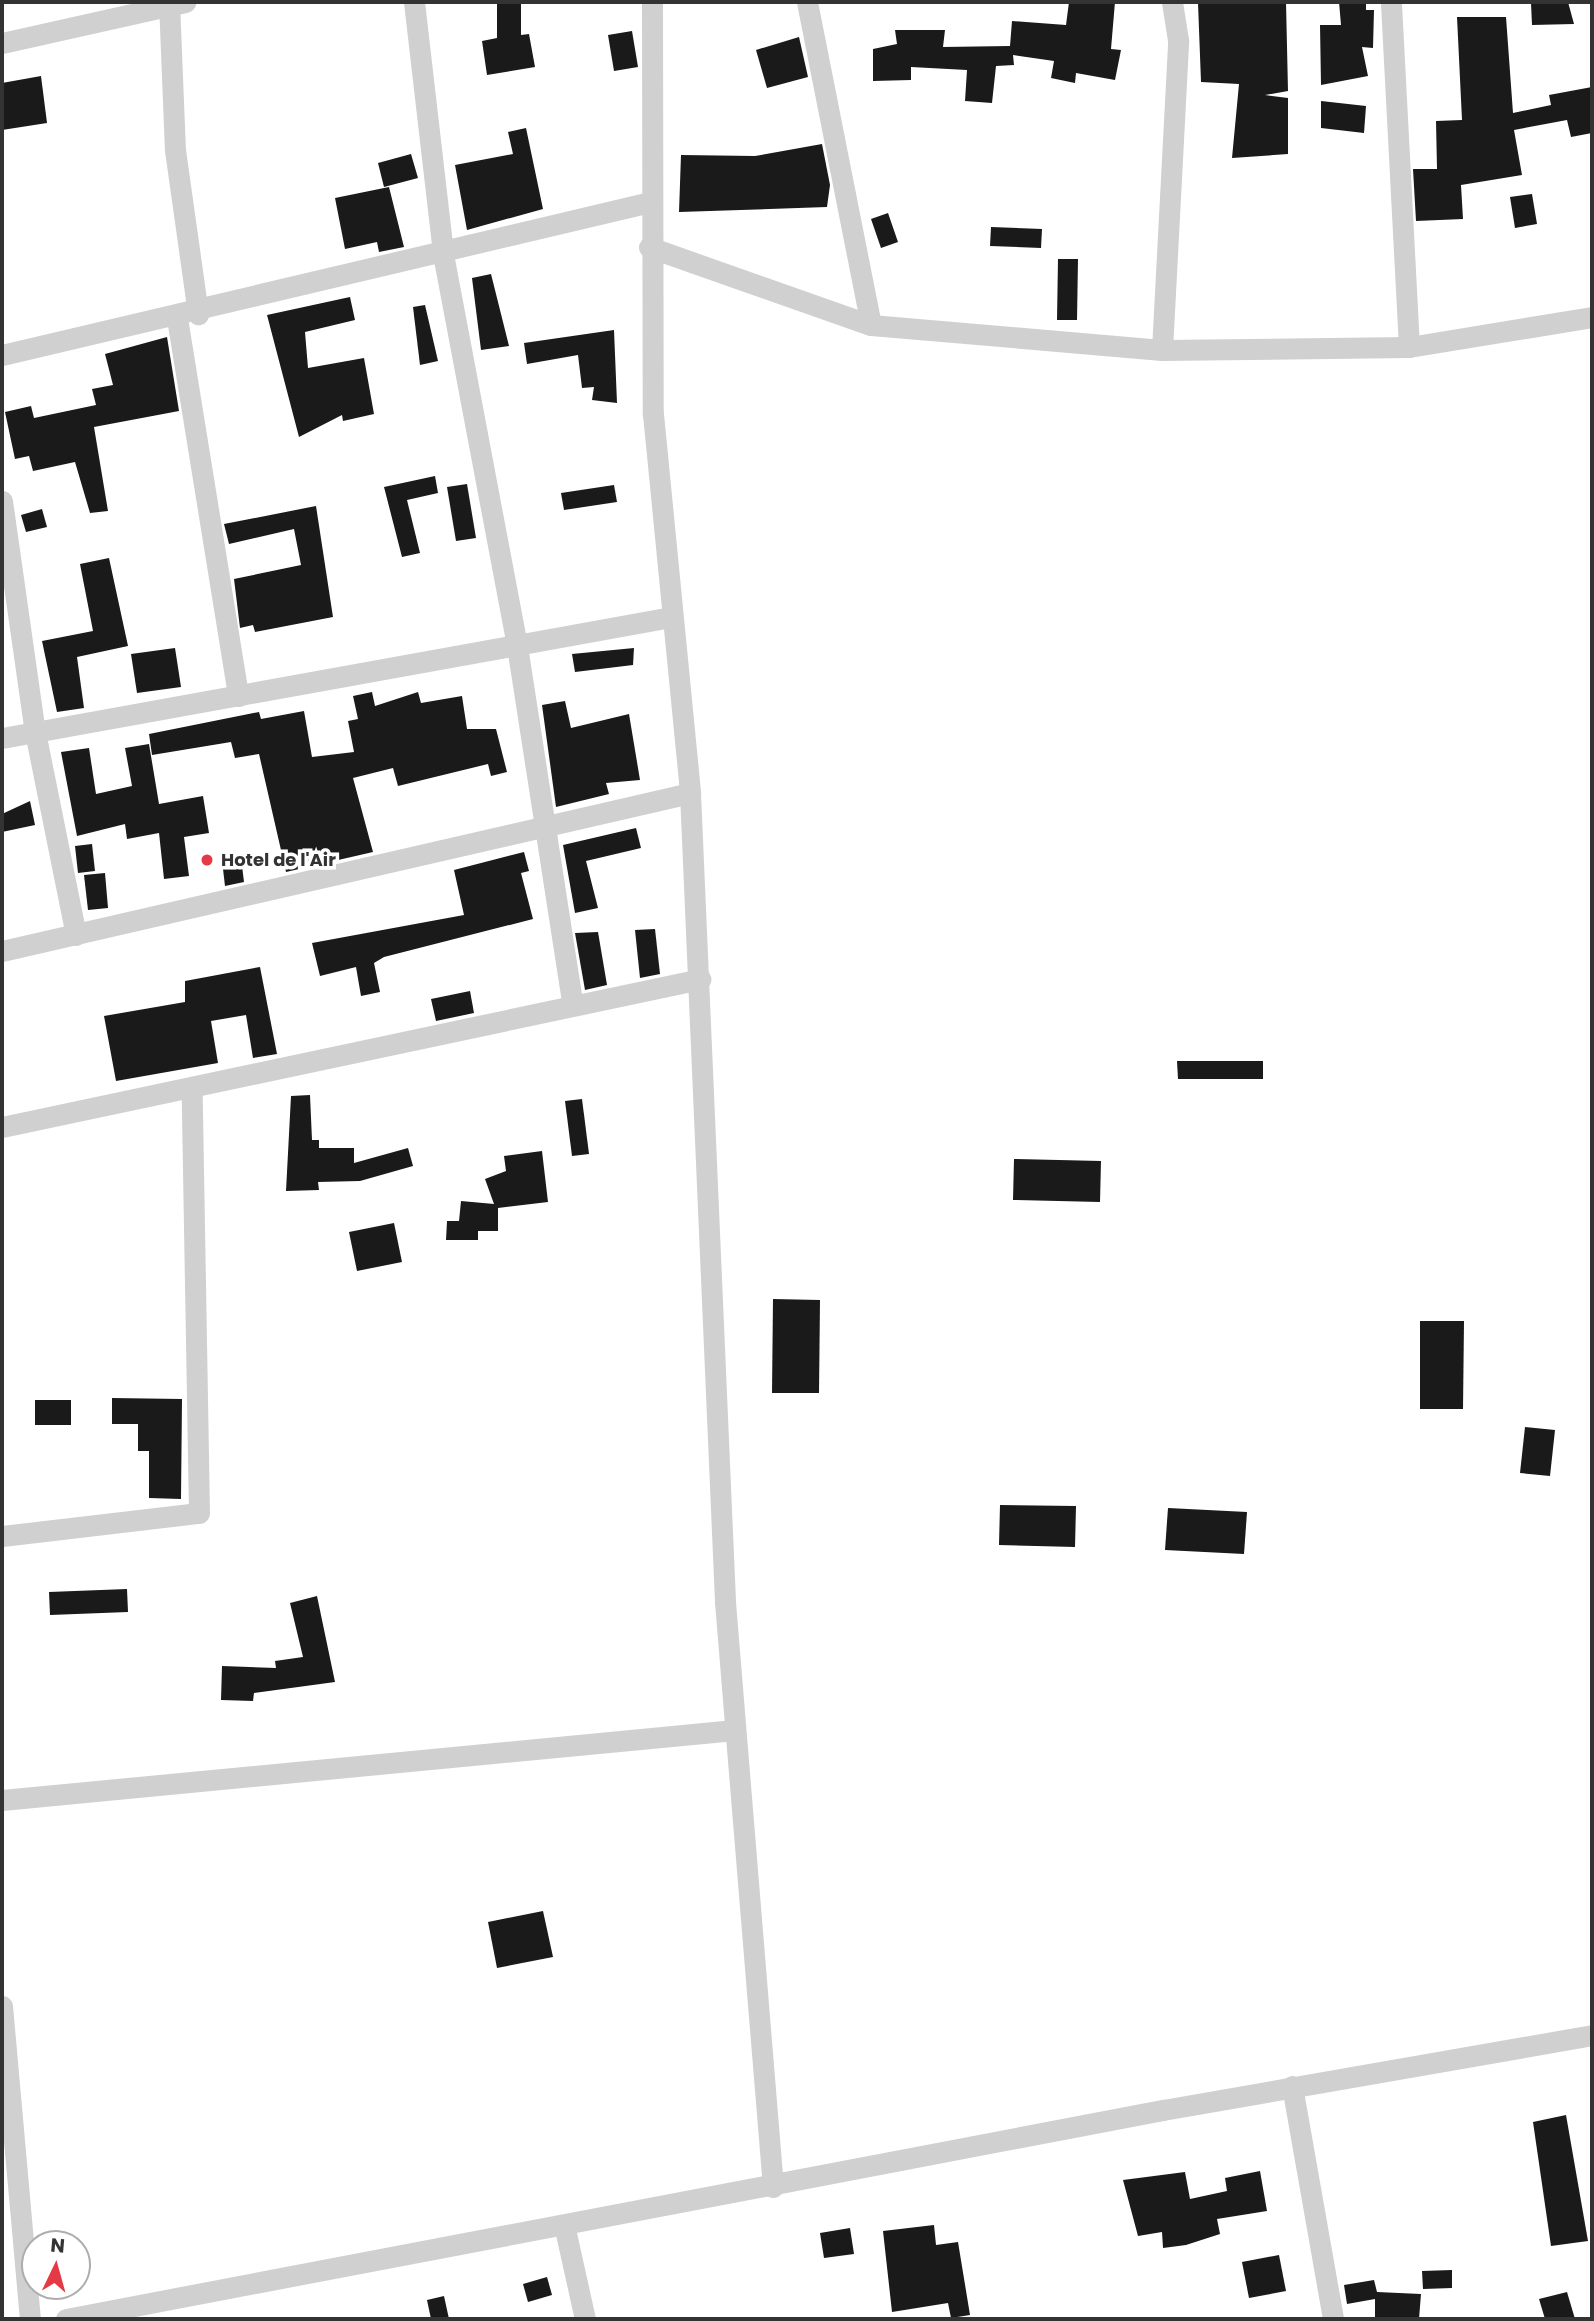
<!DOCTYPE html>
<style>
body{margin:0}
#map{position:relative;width:1594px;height:2321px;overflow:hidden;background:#fff;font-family:Poppins,sans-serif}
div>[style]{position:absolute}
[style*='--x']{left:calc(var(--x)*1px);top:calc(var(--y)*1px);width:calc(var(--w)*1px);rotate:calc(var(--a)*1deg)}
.building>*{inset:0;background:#1a1a1a}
.street>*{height:21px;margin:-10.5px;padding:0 10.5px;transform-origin:10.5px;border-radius:10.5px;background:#d0d0d0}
.dots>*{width:19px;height:19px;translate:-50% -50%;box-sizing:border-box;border:4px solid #fff;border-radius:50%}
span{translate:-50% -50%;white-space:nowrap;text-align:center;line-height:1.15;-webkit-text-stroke:7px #fff;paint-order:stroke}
.poi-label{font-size:18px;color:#333;font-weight:700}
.left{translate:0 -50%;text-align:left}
.frame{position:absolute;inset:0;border:4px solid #333;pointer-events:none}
.north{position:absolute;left:21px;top:2230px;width:70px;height:70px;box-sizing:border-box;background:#fff;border:2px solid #adadad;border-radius:50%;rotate:5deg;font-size:19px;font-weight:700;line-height:28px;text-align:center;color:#333}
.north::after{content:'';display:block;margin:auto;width:24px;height:32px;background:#e63946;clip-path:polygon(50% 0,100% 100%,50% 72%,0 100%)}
</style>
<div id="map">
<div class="building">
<div style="clip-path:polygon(1069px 2px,1115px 2px,1111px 49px,1121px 50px,1115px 80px,1076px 73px,1075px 83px,1051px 78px,1054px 61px,1013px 55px,1014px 65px,996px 66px,992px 103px,965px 101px,967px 70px,911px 67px,911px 80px,873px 81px,873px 49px,897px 44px,895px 30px,945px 30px,943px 47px,1010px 46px,1012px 21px,1066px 25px)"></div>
<div style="clip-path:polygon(1286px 2px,1288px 91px,1265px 95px,1288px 98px,1288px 154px,1232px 158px,1239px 84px,1201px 82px,1198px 3px)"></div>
<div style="clip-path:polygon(1339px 2px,1366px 2px,1366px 10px,1374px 10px,1373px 48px,1362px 47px,1368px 76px,1321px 85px,1320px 25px,1341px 25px)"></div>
<div style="clip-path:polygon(1568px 2px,1574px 24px,1532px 25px,1531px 3px)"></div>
<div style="clip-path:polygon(497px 3px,521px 3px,521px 35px,529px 34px,535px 67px,487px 75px,482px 41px,497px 38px)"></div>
<div style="clip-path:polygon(1457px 17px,1506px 17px,1513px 113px,1551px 105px,1549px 95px,1592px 87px,1592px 133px,1571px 137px,1567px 120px,1514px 130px,1522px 175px,1461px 185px,1463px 219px,1416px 221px,1413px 169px,1437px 169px,1436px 121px,1462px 120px)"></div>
<div style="clip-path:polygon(632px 31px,638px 67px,614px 71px,608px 35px)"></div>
<div style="clip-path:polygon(799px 37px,808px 77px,767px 88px,756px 50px)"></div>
<div style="clip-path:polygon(41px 76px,47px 123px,2px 130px,2px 83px)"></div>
<div style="clip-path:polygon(1321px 101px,1366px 106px,1364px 133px,1321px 128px)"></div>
<div style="clip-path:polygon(526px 128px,543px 209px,467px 230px,455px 165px,513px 154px,508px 132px)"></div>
<div style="clip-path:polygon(822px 144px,830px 185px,827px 207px,679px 212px,681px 155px,755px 156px)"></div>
<div style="clip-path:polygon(411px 154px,418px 178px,384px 187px,378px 163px)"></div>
<div style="clip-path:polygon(389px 187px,404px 247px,379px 252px,377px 242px,345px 249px,335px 198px)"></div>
<div style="clip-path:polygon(1532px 194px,1537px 224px,1515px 228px,1510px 197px)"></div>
<div style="clip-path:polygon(888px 213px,898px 242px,881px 248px,871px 219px)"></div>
<div style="clip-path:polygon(991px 227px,1042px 229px,1041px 248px,990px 246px)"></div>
<div style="clip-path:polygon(1058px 259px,1078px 259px,1077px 320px,1057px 320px)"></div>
<div style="clip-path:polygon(491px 274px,509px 346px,481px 350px,472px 278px)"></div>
<div style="clip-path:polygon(350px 297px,355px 320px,305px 332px,308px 368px,364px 358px,374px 414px,343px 421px,342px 415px,299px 437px,267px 315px)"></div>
<div style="clip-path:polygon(425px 305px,438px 361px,420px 365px,413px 307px)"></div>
<div style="clip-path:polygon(614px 330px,617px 403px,592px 400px,594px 387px,582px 388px,578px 355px,527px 364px,524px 343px)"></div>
<div style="clip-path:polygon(167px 337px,179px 411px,94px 427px,108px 511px,90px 513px,75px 462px,33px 471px,29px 456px,15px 459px,5px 412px,31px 406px,34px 418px,96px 405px,92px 389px,113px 385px,105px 354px)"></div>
<div style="clip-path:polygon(435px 476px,438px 493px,407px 500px,420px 553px,402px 557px,384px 487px)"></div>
<div style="clip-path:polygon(467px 484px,476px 538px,456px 541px,447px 487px)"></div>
<div style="clip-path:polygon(614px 485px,617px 502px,564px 510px,561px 493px)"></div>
<div style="clip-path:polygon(316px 506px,333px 617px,255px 632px,253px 625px,240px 628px,234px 579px,301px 565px,294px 529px,229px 544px,224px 524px)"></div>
<div style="clip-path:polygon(42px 509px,47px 527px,26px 532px,21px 515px)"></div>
<div style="clip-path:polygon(109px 558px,128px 646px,77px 657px,84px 708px,57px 712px,42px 641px,93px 631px,80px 564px)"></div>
<div style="clip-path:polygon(175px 648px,181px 687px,137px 693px,131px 654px)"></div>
<div style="clip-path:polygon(634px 648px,633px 665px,575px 672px,572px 654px)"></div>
<div style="clip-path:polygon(372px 692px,375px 706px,418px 692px,421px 703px,462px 696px,467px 729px,496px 729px,507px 772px,491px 776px,488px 764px,398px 786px,393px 768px,353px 778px,373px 852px,286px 872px,259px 754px,235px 758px,231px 742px,152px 755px,149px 734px,259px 712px,261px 719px,304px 711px,312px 757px,354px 752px,348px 721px,358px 719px,353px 696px)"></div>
<div style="clip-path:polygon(565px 701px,571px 728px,629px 714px,640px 780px,606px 783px,609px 794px,556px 807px,542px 705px)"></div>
<div style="clip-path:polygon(149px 744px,159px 804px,203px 796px,209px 833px,184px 837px,189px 876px,164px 879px,159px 833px,127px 839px,125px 824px,77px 836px,61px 752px,89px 748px,96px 794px,132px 786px,125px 748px)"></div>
<div style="clip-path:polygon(30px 801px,35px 825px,2px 832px,2px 814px)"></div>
<div style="clip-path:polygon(636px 828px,641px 848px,586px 861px,598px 908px,575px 913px,563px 845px)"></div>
<div style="clip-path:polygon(92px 844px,95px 871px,78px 873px,75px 846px)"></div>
<div style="clip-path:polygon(524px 852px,529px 871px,521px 873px,533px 919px,384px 957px,374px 963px,380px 992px,361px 996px,356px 967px,320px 976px,312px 943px,464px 915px,454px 870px)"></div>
<div style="clip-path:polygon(242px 866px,244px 882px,225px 886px,223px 869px)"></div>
<div style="clip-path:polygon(105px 873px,108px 908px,88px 910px,84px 875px)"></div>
<div style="clip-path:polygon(655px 929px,660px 974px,640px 978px,635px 930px)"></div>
<div style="clip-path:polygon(598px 932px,607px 985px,585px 990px,575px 933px)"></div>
<div style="clip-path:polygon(260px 967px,277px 1054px,253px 1058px,246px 1015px,211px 1021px,218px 1063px,116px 1081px,104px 1016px,185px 1002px,185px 981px)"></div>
<div style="clip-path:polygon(470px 991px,474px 1013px,436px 1021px,431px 999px)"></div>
<div style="clip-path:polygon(1177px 1061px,1263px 1061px,1263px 1079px,1178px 1079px)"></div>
<div style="clip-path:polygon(310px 1095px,312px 1140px,319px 1140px,319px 1148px,354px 1148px,354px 1163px,408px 1148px,413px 1166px,360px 1181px,318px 1182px,319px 1190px,286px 1191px,291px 1096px)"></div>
<div style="clip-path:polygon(582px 1099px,589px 1154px,572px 1156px,565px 1101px)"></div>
<div style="clip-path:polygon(542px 1151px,548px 1202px,498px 1208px,498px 1231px,478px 1231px,478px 1240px,446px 1240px,447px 1221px,459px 1221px,461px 1201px,494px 1204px,485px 1179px,506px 1171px,504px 1156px)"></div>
<div style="clip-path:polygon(1014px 1159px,1101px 1161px,1100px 1202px,1013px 1200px)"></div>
<div style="clip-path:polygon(394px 1223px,402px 1262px,357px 1271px,349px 1232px)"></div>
<div style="clip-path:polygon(773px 1299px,820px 1300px,819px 1393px,772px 1393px)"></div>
<div style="clip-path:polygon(1420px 1321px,1464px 1321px,1463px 1409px,1420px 1409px)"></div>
<div style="clip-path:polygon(112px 1398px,182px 1399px,181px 1499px,149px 1498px,149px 1451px,138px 1451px,138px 1424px,112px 1424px)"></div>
<div style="clip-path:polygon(35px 1400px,71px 1400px,71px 1425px,35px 1425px)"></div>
<div style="clip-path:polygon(1525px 1427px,1555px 1430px,1550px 1476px,1520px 1473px)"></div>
<div style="clip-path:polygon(1000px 1505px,1076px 1506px,1075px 1547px,999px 1545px)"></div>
<div style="clip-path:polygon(1168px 1508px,1247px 1512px,1244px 1554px,1165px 1550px)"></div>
<div style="clip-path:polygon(127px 1589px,128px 1612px,50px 1615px,49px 1592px)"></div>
<div style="clip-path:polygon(317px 1596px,335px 1682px,254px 1693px,253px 1701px,221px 1700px,222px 1666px,276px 1668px,275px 1661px,303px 1657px,290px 1603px)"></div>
<div style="clip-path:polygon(543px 1911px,553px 1957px,497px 1968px,488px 1922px)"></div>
<div style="clip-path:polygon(1566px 2115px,1588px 2241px,1551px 2246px,1533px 2122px)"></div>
<div style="clip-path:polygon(1260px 2171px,1267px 2211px,1217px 2219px,1220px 2234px,1186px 2245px,1163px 2248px,1162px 2232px,1138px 2236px,1123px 2180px,1185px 2172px,1190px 2199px,1227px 2191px,1225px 2178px)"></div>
<div style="clip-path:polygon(934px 2225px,936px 2245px,958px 2242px,970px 2315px,951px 2318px,948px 2303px,892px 2312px,883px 2231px)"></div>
<div style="clip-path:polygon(850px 2228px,854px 2254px,824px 2258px,820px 2233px)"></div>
<div style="clip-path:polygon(1279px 2255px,1286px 2291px,1249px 2298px,1242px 2262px)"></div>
<div style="clip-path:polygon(1452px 2270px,1452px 2288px,1423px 2289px,1422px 2271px)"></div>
<div style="clip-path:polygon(547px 2277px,552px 2295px,528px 2302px,523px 2284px)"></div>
<div style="clip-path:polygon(1374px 2280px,1377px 2292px,1421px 2294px,1419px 2319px,1375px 2319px,1375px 2299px,1347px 2304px,1344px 2285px)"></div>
<div style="clip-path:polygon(1567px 2292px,1575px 2319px,1545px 2319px,1539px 2299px)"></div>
<div style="clip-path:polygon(444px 2296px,449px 2319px,431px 2319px,427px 2300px)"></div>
</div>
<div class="street">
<div style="--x:169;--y:2;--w:148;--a:87.7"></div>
<div style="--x:175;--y:150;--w:166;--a:82"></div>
<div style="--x:414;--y:2;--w:254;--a:83.4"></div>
<div style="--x:443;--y:254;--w:399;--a:79.3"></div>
<div style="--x:517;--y:646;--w:361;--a:81.2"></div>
<div style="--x:652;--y:2;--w:412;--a:89.9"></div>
<div style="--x:653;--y:414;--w:381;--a:84.4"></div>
<div style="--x:690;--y:793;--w:810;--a:87.52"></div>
<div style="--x:725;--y:1602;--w:587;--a:85.31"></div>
<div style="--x:807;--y:2;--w:329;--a:78.8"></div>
<div style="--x:2;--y:43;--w:188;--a:-12.6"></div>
<div style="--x:649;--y:247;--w:235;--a:19.4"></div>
<div style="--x:871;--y:325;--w:292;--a:4.9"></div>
<div style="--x:1162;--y:350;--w:310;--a:-87"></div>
<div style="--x:1178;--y:40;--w:38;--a:-99"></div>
<div style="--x:177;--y:318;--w:383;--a:80.8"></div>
<div style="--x:1409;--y:347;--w:185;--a:-9.3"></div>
<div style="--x:1162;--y:350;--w:247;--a:-0.7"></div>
<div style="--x:1409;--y:347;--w:345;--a:-93"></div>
<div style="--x:2;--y:355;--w:666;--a:-13.28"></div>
<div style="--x:2;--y:501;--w:233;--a:81.9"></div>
<div style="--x:35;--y:732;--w:207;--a:78.6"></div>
<div style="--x:2;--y:738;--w:680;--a:-10.25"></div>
<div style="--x:2;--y:951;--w:706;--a:-12.93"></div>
<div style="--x:2;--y:1127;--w:714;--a:-11.97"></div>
<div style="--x:2;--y:1536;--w:198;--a:-6.7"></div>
<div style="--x:199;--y:1513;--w:422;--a:-91"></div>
<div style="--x:2;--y:1800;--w:736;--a:-5.46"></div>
<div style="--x:2;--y:2006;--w:314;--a:84.9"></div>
<div style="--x:1292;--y:2086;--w:237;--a:80"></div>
<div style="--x:565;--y:2229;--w:92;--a:77.5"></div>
<div style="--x:66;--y:2319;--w:1117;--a:-10.79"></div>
<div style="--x:1163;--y:2110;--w:436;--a:-9.9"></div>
</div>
<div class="dots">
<div style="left:207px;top:860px;background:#e63946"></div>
</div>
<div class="poi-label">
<span class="left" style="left:221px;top:860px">Hotel de l'Air</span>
</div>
<div class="frame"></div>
<div class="north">N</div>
</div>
